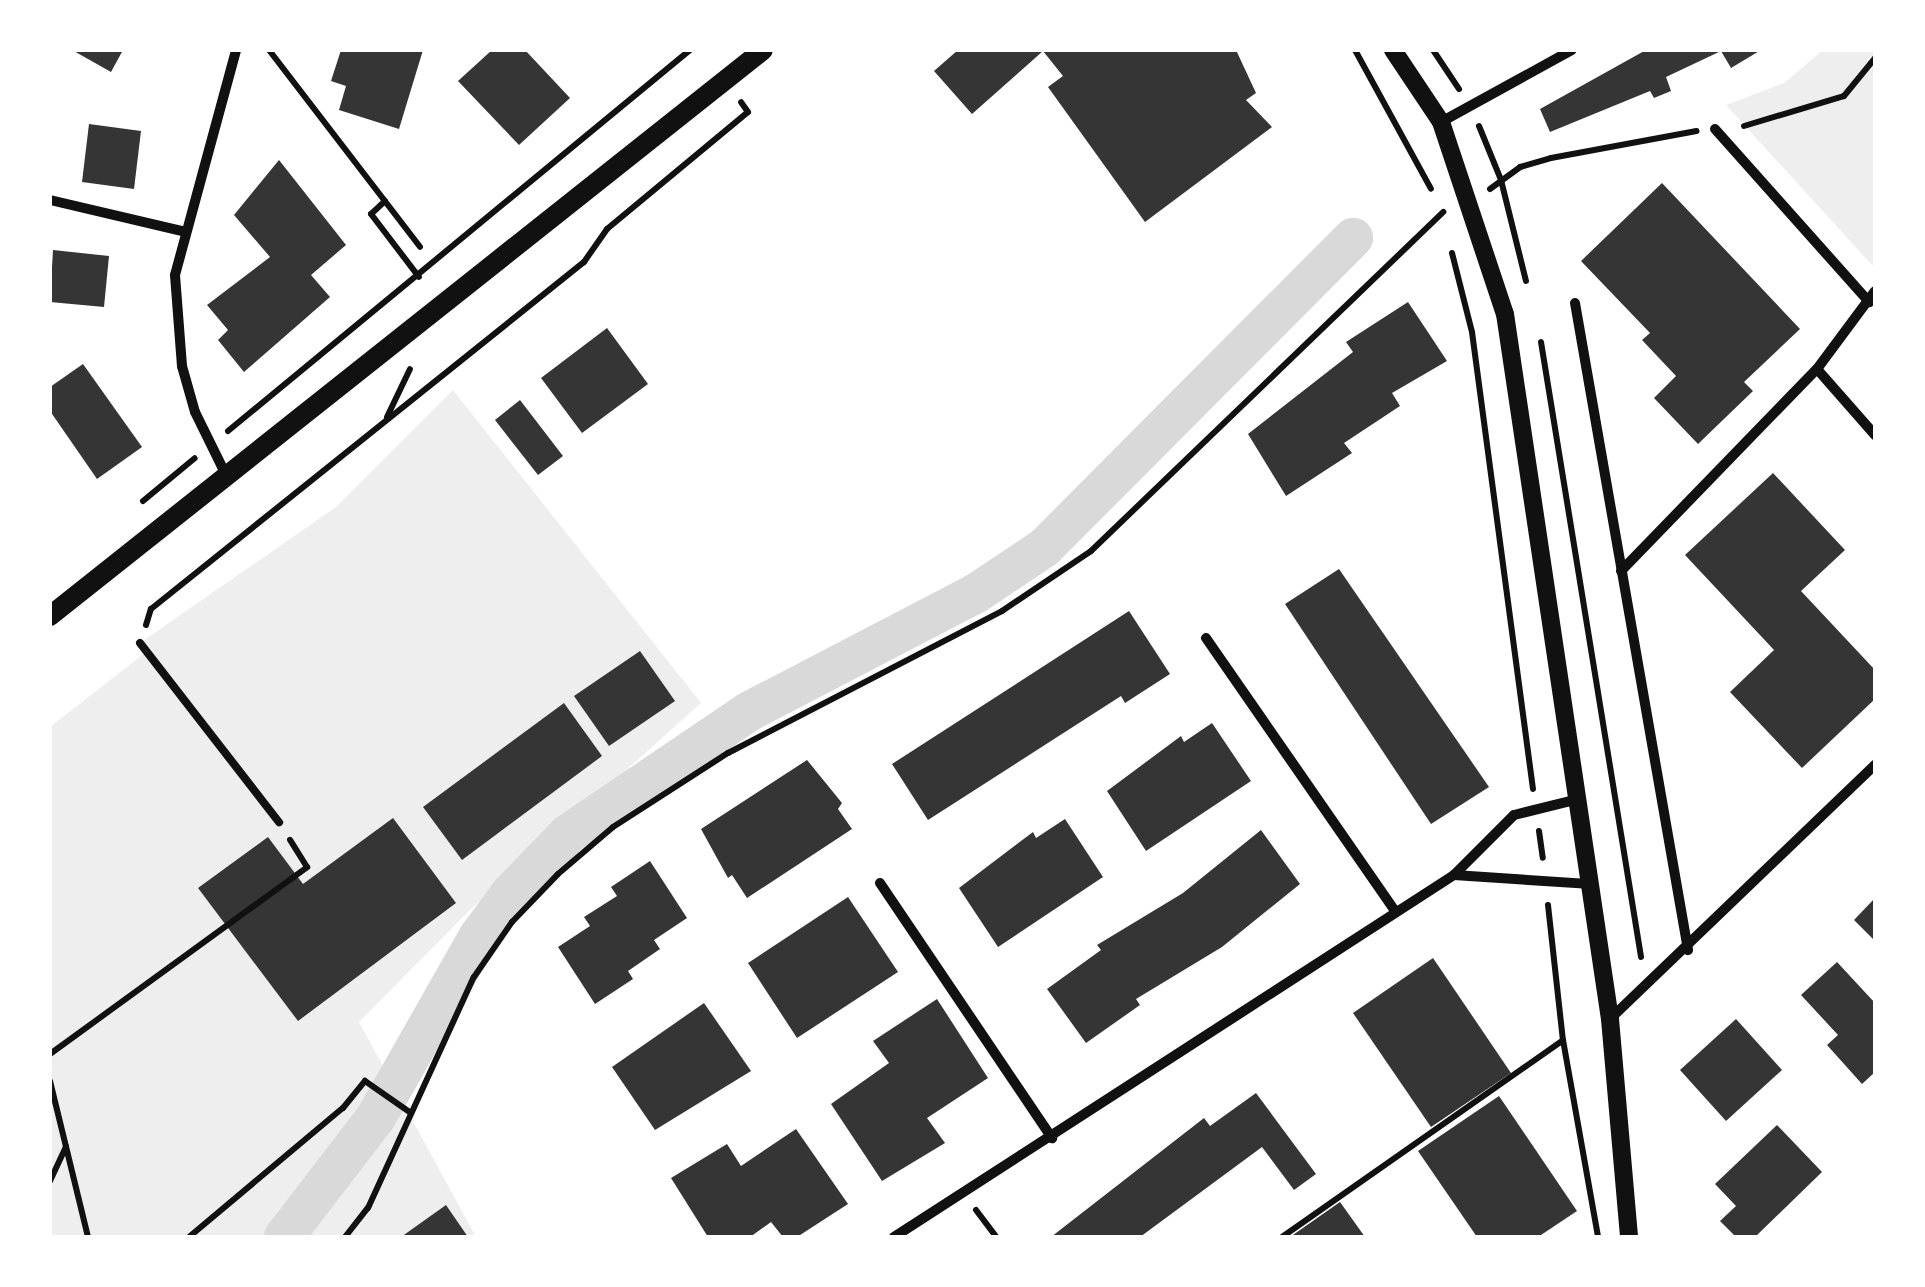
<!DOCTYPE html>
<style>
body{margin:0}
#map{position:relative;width:1925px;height:1287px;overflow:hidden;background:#fff;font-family:"Space Grotesk",sans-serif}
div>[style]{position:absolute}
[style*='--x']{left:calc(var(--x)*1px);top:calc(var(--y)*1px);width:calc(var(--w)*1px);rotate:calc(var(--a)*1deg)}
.green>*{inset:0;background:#eee}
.canal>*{height:40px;margin:-20px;padding:0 20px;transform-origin:20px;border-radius:20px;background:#d9d9d9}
.building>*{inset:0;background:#353535}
.path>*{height:6px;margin:-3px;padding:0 3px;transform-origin:3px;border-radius:3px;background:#111}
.service>*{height:8px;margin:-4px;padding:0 4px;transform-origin:4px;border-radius:4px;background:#111}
.minor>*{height:10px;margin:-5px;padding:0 5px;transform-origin:5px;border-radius:5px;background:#111}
.tertiary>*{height:18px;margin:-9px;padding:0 9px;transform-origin:9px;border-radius:9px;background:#111}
.secondary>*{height:20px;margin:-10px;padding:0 10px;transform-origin:10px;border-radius:10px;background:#111}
span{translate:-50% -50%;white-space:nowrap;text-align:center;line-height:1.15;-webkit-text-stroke:8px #fff;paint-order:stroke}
.frame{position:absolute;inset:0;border:52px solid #fff;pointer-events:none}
</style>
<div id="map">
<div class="green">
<div style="clip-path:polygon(1823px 50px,1875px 50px,1873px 266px,1726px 105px,1784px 83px)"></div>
<div style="clip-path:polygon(453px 390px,701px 703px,470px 910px,359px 1022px,476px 1237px,50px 1237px,50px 727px,146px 652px,140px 643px,336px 507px)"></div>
</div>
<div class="canal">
<div style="--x:284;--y:1237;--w:151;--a:-52.5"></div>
<div style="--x:376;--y:1117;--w:208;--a:-60.4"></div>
<div style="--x:479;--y:936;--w:52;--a:-53.6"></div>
<div style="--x:510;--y:894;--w:83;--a:-46"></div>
<div style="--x:568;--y:834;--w:217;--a:-34.1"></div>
<div style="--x:748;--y:712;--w:256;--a:-27.5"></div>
<div style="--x:975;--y:594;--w:83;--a:-33.7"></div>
<div style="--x:1044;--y:548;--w:438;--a:-45.1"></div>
</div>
<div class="building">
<div style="clip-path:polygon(72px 50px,123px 50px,111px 72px)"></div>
<div style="clip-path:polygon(341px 50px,423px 50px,399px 129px,339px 110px,346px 86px,331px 81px)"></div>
<div style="clip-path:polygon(492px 50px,525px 50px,570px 98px,519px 145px,458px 81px)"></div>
<div style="clip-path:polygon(958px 50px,1236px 50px,1256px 93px,1246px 100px,1272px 127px,1145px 222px,1048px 87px,1063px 76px,1043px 51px,972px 114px,934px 71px)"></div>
<div style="clip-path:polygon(1646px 50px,1761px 50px,1731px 68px,1721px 51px,1666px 77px,1671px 91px,1654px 98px,1650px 91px,1550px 132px,1540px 109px)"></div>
<div style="clip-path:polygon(89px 124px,141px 131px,134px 189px,82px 182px)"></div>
<div style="clip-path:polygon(279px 160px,346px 245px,311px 275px,330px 297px,244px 372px,218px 340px,228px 330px,207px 305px,270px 257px,234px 215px)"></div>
<div style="clip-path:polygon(1662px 183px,1800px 329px,1744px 382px,1753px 391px,1698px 444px,1654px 398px,1676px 376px,1642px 340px,1650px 333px,1581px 261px)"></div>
<div style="clip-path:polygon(53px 250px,109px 256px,104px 307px,50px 302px)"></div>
<div style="clip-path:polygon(1408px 302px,1447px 361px,1392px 393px,1400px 406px,1344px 443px,1352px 453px,1286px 496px,1248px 434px,1353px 352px,1346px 342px)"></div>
<div style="clip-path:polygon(607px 328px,648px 384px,582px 433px,541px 378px)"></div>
<div style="clip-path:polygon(83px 364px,142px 447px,97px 479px,50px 411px,50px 387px)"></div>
<div style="clip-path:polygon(520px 400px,563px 456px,538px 475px,495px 420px)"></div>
<div style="clip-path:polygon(1773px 473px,1845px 550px,1801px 591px,1875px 670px,1875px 699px,1802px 768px,1730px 692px,1774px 650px,1685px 555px)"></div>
<div style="clip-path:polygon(1339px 569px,1489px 787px,1431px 824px,1285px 604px)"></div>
<div style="clip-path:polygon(1129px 611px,1170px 674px,1125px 703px,1121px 696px,928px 820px,892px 764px)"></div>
<div style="clip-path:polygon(640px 651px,675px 701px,609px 746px,574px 696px)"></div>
<div style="clip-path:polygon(564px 703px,602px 756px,462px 860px,423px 807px)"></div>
<div style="clip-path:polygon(1212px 723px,1251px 781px,1146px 851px,1107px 791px,1181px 736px,1184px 742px)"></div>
<div style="clip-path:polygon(807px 760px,842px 803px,838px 809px,852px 829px,747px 898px,732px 875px,728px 878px,701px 829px)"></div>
<div style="clip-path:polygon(393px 818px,456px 903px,298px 1021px,198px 888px,268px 837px,303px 884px)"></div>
<div style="clip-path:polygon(1065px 819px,1103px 877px,998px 947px,959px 888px,1033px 832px,1036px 838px)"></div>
<div style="clip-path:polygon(1261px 830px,1300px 884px,1222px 947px,1136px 999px,1140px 1005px,1086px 1043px,1047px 989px,1101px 950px,1097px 945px,1183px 893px)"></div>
<div style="clip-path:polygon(650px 861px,687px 918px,654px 940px,660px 949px,628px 971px,633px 979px,595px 1004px,558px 947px,590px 926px,584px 917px,617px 896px,611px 887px)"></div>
<div style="clip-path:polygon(848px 897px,898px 972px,797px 1038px,748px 963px)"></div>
<div style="clip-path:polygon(1875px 898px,1875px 941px,1854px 920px)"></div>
<div style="clip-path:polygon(1433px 958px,1511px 1073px,1431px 1127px,1353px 1013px)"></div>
<div style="clip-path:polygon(1837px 962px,1875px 1003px,1875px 1072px,1862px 1084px,1827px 1045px,1838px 1035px,1801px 995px)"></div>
<div style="clip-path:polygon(937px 999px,988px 1078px,927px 1118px,945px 1143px,882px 1181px,831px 1104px,889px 1063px,873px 1041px)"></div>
<div style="clip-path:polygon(704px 1003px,751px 1071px,655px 1130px,612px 1067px)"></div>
<div style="clip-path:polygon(1736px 1019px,1782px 1070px,1726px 1121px,1680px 1070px)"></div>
<div style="clip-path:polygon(1256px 1093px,1316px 1174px,1294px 1190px,1262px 1147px,1140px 1237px,1051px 1237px,1204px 1118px,1210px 1126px)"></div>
<div style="clip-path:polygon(1499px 1096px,1577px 1211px,1538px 1237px,1477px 1237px,1418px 1151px)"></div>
<div style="clip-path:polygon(1777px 1125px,1822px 1172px,1755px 1237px,1736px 1237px,1720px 1221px,1736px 1206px,1715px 1184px)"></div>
<div style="clip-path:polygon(796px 1129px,848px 1204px,797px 1237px,783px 1237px,771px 1222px,750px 1237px,708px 1237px,671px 1178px,727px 1144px,741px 1166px)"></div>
<div style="clip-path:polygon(1340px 1202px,1365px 1237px,1290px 1237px)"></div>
<div style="clip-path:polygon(446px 1205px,468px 1237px,401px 1237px)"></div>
</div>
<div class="path">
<div style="--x:269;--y:50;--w:248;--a:52.5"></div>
<div style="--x:1355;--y:50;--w:158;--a:61.3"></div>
<div style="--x:1433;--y:50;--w:47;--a:56.3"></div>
<div style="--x:1479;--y:126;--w:58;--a:67.8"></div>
<div style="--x:1501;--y:180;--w:104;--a:76.1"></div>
<div style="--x:1744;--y:126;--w:104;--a:-16.7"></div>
<div style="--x:1844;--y:96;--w:49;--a:-50.8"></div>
<div style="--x:1490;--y:189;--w:37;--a:-36"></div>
<div style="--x:1520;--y:167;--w:32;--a:-16"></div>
<div style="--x:1551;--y:158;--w:148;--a:-10.5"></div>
<div style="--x:385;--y:201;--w:19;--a:137"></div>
<div style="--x:371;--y:214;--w:79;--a:52.7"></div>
<div style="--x:1452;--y:253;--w:81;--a:75.8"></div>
<div style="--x:1472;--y:332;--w:461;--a:82.4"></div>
<div style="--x:1541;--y:342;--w:623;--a:80.76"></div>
<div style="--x:387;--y:417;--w:53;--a:-64.4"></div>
<div style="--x:228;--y:431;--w:599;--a:-39.51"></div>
<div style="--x:143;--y:501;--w:67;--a:-39.6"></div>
<div style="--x:146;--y:625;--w:17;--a:-73"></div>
<div style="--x:151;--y:609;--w:555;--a:-38.71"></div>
<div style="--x:584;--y:262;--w:40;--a:-55.1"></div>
<div style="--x:607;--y:229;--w:183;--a:-39.7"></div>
<div style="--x:748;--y:112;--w:12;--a:-125"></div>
<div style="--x:1539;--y:831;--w:27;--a:82"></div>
<div style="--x:1548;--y:905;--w:136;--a:83.7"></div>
<div style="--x:1563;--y:1040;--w:200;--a:79.9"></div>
<div style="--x:50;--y:1054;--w:318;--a:-36"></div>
<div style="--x:307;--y:867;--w:32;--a:-122"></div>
<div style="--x:50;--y:1081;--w:161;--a:76.3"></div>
<div style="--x:50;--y:1181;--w:38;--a:-65"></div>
<div style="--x:976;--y:1210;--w:34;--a:53"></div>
<div style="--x:189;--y:1237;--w:201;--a:-40"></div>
<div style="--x:343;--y:1108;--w:35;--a:-51"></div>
<div style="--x:365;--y:1081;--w:56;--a:34.8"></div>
<div style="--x:345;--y:1237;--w:37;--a:-52"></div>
<div style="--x:368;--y:1208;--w:254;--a:-65.4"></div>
<div style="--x:474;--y:977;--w:67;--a:-55.4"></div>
<div style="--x:512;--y:922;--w:66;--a:-46.2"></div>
<div style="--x:558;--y:874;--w:72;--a:-40.5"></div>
<div style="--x:613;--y:827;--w:137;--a:-32.8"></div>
<div style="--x:728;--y:753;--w:309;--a:-27.4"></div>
<div style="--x:1002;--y:611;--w:107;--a:-34"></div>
<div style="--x:1091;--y:551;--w:489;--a:-43.9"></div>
<div style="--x:1282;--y:1237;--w:343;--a:-35"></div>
</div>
<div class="service">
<div style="--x:140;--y:643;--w:227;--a:52.2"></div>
</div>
<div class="minor">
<div style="--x:1441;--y:122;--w:149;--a:-28.8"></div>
<div style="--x:1715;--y:129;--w:232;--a:48.3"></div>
<div style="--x:50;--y:200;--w:136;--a:13.2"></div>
<div style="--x:1575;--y:303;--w:657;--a:80.09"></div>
<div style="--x:1817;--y:369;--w:88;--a:48.7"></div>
<div style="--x:227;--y:477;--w:72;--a:-116.2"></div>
<div style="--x:195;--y:412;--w:48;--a:-105.8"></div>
<div style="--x:182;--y:366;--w:91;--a:-94.4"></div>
<div style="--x:175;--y:275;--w:233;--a:-74.8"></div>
<div style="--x:1621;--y:571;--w:281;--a:-45.9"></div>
<div style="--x:1817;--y:369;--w:97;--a:-53.4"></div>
<div style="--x:1206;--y:638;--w:333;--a:55.3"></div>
<div style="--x:1454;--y:875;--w:134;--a:3.8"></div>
<div style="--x:880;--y:883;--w:308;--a:56"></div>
<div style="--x:1611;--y:1018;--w:366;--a:-43.8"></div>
<div style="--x:894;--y:1237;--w:667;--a:-32.88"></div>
<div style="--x:1454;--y:875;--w:85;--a:-45"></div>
<div style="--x:1514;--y:815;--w:66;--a:-14"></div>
</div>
<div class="tertiary">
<div style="--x:1393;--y:50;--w:87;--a:56.3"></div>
<div style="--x:1441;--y:122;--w:202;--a:71.6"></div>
<div style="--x:1505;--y:314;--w:713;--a:81.53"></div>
<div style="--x:1610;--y:1019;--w:219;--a:85"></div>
</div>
<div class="secondary">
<div style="--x:50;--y:616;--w:910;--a:-38.44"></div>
</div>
<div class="frame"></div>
</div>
